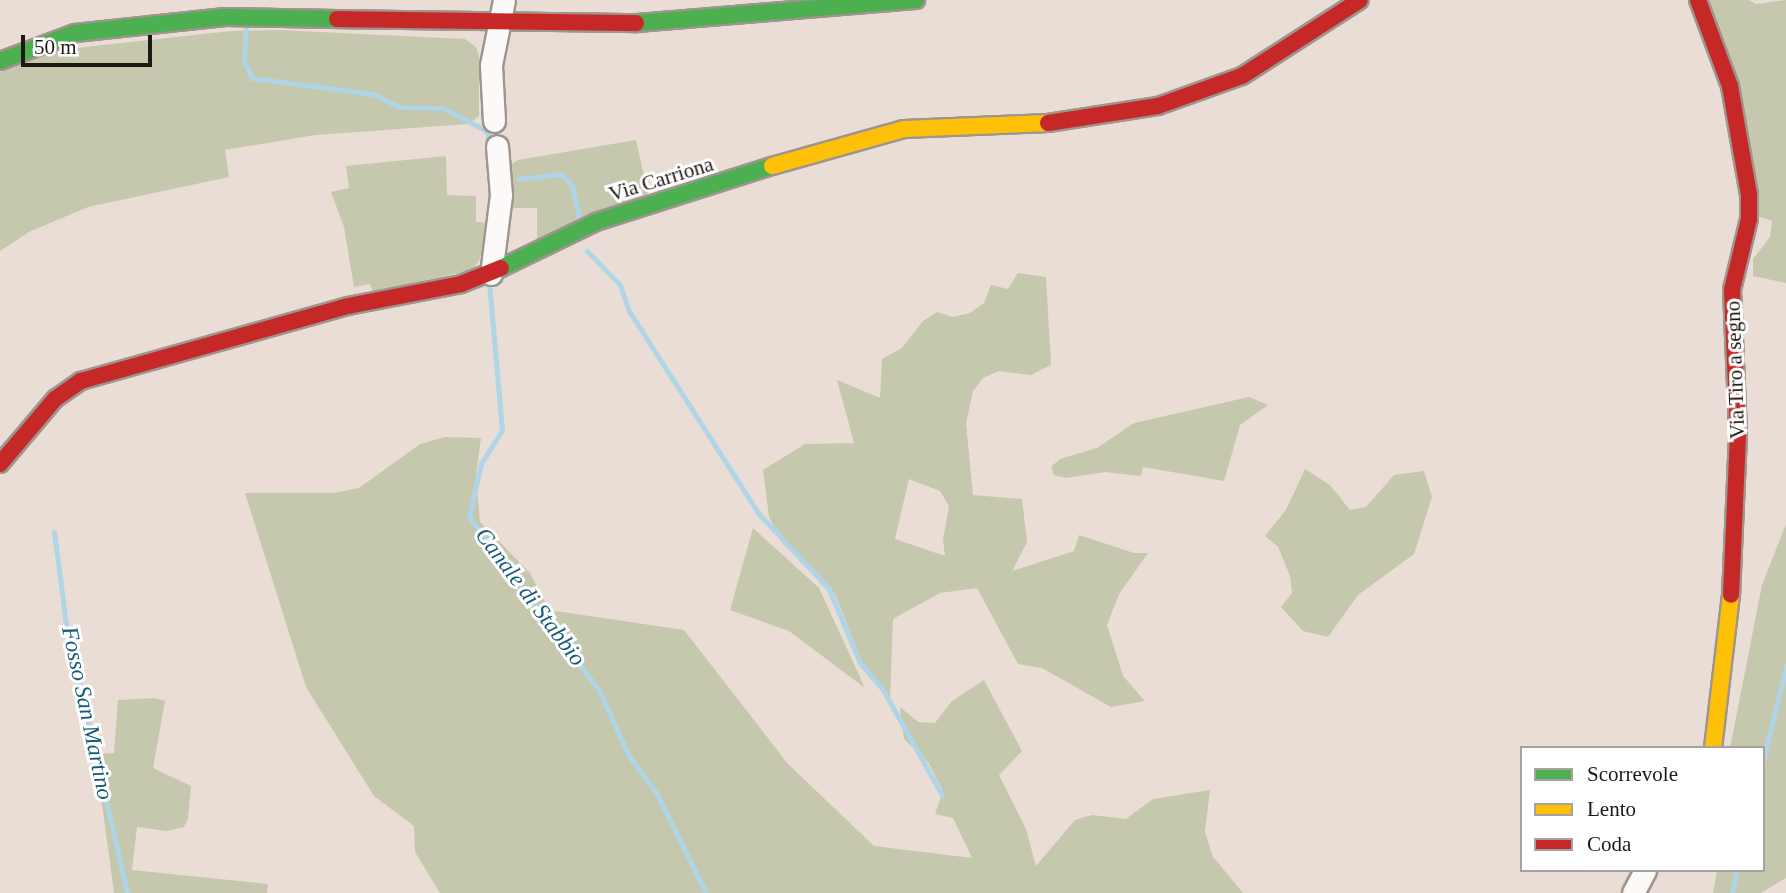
<!DOCTYPE html>
<style>
body{margin:0}
#map{position:relative;width:1786px;height:893px;overflow:hidden;background:#e9ddd5;font-family:Georgia,serif}
div>[style]{position:absolute}
[style*='--x']{left:calc(var(--x)*1px);top:calc(var(--y)*1px);width:calc(var(--w)*1px);rotate:calc(var(--a)*1deg)}
.green>*{inset:0;background:#c5c8ad}
.stream>*{height:5px;margin:-2.5px;padding:0 2.5px;transform-origin:2.5px;border-radius:2.5px;background:#b0d5e7}
.roads{filter:drop-shadow(2px 0 #9e958f) drop-shadow(-2px 0 #9e958f) drop-shadow(0 2px #9e958f) drop-shadow(0 -2px #9e958f)}
.street>*{height:21px;margin:-10.5px;padding:0 10.5px;transform-origin:10.5px;border-radius:10.5px;background:#fcfaf9}
.fast>*{height:16px;margin:-8px;padding:0 8px;transform-origin:8px;border-radius:8px;background:#4caf50}
.slow>*{height:16px;margin:-8px;padding:0 8px;transform-origin:8px;border-radius:8px;background:#ffc107}
.jam>*{height:16px;margin:-8px;padding:0 8px;transform-origin:8px;border-radius:8px;background:#c62828}
span{translate:-50% -50%;white-space:nowrap;text-align:center;line-height:1.15;-webkit-text-stroke:6px #fff;paint-order:stroke}
.street-label{font-size:21px;color:#1f1712}
.water-label{font-size:23px;color:#165c7b;font-style:italic}
.legend{position:absolute;left:1520px;top:746px;width:245px;height:126px;box-sizing:border-box;background:#fff;border:2px solid #a5a2a0;margin:0;padding:9px 12px;list-style:none;font-size:21px;color:#1f1712}
.legend li{display:flex;align-items:center;gap:14px;height:35px}
.legend b{width:35px;border:2px solid #a5a2a0}
.scale{position:absolute;left:21px;top:35px;width:131px;height:32px;box-sizing:border-box;border:4px solid #1f1712;border-top:0;padding-left:9px;font-size:21px;line-height:24px;white-space:nowrap;color:#1f1712;-webkit-text-stroke:5px #fff;paint-order:stroke}
</style>
<div id="map">
<div class="green">
<div style="clip-path:polygon(1709px 0,1749px 0,1756px 4px,1786px 0,1786px 283px,1753px 276px,1753px 259px,1770px 237px,1772px 221px,1757px 216px)"></div>
<div style="clip-path:polygon(279px 30px,465px 39px,476px 47px,479px 56px,479px 116px,468px 124px,315px 135px,225px 150px,229px 177px,88px 207px,29px 232px,0 251px,0 72px,58px 50px,231px 31px)"></div>
<div style="clip-path:polygon(636px 140px,648px 194px,537px 241px,537px 208px,508px 208px,512px 164px,518px 160px)"></div>
<div style="clip-path:polygon(446px 156px,447px 195px,476px 196px,476px 222px,490px 223px,479px 261px,472px 270px,373px 292px,370px 284px,354px 287px,344px 227px,331px 192px,349px 188px,346px 166px)"></div>
<div style="clip-path:polygon(evenodd,1018px 273px,1046px 277px,1051px 365px,1031px 375px,999px 371px,983px 378px,973px 391px,966px 423px,973px 495px,1022px 499px,1027px 542px,1012px 571px,1074px 551px,1079px 535px,1134px 553px,1148px 553px,1119px 594px,1107px 625px,1123px 676px,1145px 701px,1111px 707px,1042px 668px,1018px 664px,977px 588px,940px 593px,893px 619px,890px 700px,864px 667px,835px 594px,783px 544px,769px 517px,763px 470px,805px 444px,854px 443px,837px 380px,880px 398px,882px 359px,902px 348px,923px 321px,937px 312px,953px 317px,970px 313px,984px 303px,991px 285px,1008px 289px,1018px 273px,909px 479px,940px 491px,949px 506px,943px 540px,945px 556px,895px 539px,909px 479px)"></div>
<div style="clip-path:polygon(1249px 397px,1268px 405px,1240px 425px,1224px 481px,1143px 467px,1141px 476px,1105px 472px,1066px 478px,1054px 475px,1051px 467px,1060px 459px,1097px 448px,1134px 423px)"></div>
<div style="clip-path:polygon(445px 437px,481px 438px,476px 475px,480px 522px,530px 573px,549px 610px,684px 630px,788px 764px,874px 846px,972px 858px,953px 818px,935px 814px,943px 791px,928px 762px,904px 739px,900px 707px,918px 722px,935px 723px,952px 701px,984px 680px,1022px 751px,999px 775px,1026px 829px,1036px 866px,1075px 820px,1092px 815px,1126px 819px,1153px 799px,1210px 790px,1205px 832px,1213px 857px,1243px 893px,440px 893px,415px 852px,414px 826px,374px 796px,306px 687px,245px 493px,334px 493px,359px 488px,420px 444px)"></div>
<div style="clip-path:polygon(1305px 469px,1330px 485px,1350px 510px,1366px 507px,1394px 475px,1424px 471px,1432px 497px,1414px 554px,1358px 595px,1328px 637px,1303px 631px,1281px 607px,1292px 593px,1290px 576px,1278px 547px,1265px 536px,1286px 510px)"></div>
<div style="clip-path:polygon(1786px 524px,1786px 878px,1761px 893px,1713px 893px,1717px 870px,1763px 870px,1763px 748px,1730px 748px,1762px 585px)"></div>
<div style="clip-path:polygon(753px 528px,819px 588px,865px 688px,789px 631px,730px 610px)"></div>
<div style="clip-path:polygon(155px 698px,165px 701px,153px 768px,191px 786px,188px 819px,184px 827px,166px 831px,137px 827px,132px 870px,268px 884px,267px 893px,114px 893px,101px 796px,101px 754px,114px 753px,118px 700px)"></div>
</div>
<div class="stream">
<div style="--x:246;--y:25;--w:36;--a:93"></div>
<div style="--x:244;--y:61;--w:19;--a:65"></div>
<div style="--x:252;--y:78;--w:122;--a:7.5"></div>
<div style="--x:373;--y:94;--w:30;--a:26"></div>
<div style="--x:400;--y:107;--w:43;--a:1.3"></div>
<div style="--x:443;--y:108;--w:50;--a:27.6"></div>
<div style="--x:487;--y:131;--w:16;--a:79"></div>
<div style="--x:519;--y:179;--w:42;--a:-6.8"></div>
<div style="--x:561;--y:174;--w:16;--a:45"></div>
<div style="--x:572;--y:185;--w:33;--a:78"></div>
<div style="--x:587;--y:251;--w:47;--a:45.9"></div>
<div style="--x:620;--y:285;--w:28;--a:71"></div>
<div style="--x:629;--y:311;--w:241;--a:57.4"></div>
<div style="--x:759;--y:514;--w:103;--a:47"></div>
<div style="--x:829;--y:589;--w:80;--a:67.3"></div>
<div style="--x:860;--y:663;--w:33;--a:49"></div>
<div style="--x:882;--y:688;--w:123;--a:60.7"></div>
<div style="--x:489;--y:282;--w:149;--a:85"></div>
<div style="--x:502;--y:430;--w:39;--a:122"></div>
<div style="--x:481;--y:463;--w:55;--a:102.5"></div>
<div style="--x:469;--y:517;--w:216;--a:53.1"></div>
<div style="--x:599;--y:690;--w:72;--a:65.6"></div>
<div style="--x:629;--y:756;--w:47;--a:53.6"></div>
<div style="--x:657;--y:794;--w:110;--a:63.7"></div>
<div style="--x:54;--y:532;--w:93;--a:82.6"></div>
<div style="--x:66;--y:624;--w:276;--a:77.2"></div>
<div style="--x:1763;--y:761;--w:98;--a:-76.4"></div>
<div style="--x:1732;--y:893;--w:24;--a:-78"></div>
</div>
<div class="roads">
<div class="street">
<div style="--x:494;--y:121;--w:56;--a:-93.1"></div>
<div style="--x:491;--y:65;--w:66;--a:-78.7"></div>
<div style="--x:491;--y:274;--w:80;--a:-82.8"></div>
<div style="--x:501;--y:195;--w:49;--a:-94.7"></div>
<div style="--x:1633;--y:893;--w:26;--a:-62"></div>
</div>
<div class="fast">
<div style="--x:636;--y:23;--w:281;--a:-4.7"></div>
<div style="--x:0;--y:61;--w:80;--a:-20.5"></div>
<div style="--x:75;--y:33;--w:151;--a:-6.1"></div>
<div style="--x:225;--y:17;--w:112;--a:1"></div>
<div style="--x:501;--y:268;--w:106;--a:-25.8"></div>
<div style="--x:596;--y:222;--w:185;--a:-17.7"></div>
</div>
<div class="slow">
<div style="--x:772;--y:166;--w:137;--a:-15.7"></div>
<div style="--x:904;--y:129;--w:144;--a:-2.4"></div>
<div style="--x:1713;--y:748;--w:154;--a:-83.3"></div>
</div>
<div class="jam">
<div style="--x:1698;--y:0;--w:92;--a:69.6"></div>
<div style="--x:1730;--y:86;--w:111;--a:80.1"></div>
<div style="--x:1749;--y:195;--w:24;--a:90"></div>
<div style="--x:1749;--y:219;--w:73;--a:103.5"></div>
<div style="--x:1732;--y:290;--w:145;--a:87.6"></div>
<div style="--x:1738;--y:435;--w:160;--a:92.5"></div>
<div style="--x:337;--y:19;--w:299;--a:0.8"></div>
<div style="--x:1048;--y:123;--w:111;--a:-8.8"></div>
<div style="--x:1158;--y:106;--w:89;--a:-19.7"></div>
<div style="--x:1242;--y:76;--w:140;--a:-32.8"></div>
<div style="--x:0;--y:464;--w:85;--a:-49.8"></div>
<div style="--x:55;--y:399;--w:32;--a:-35"></div>
<div style="--x:81;--y:381;--w:277;--a:-15.7"></div>
<div style="--x:348;--y:306;--w:115;--a:-11"></div>
<div style="--x:461;--y:284;--w:43;--a:-21.8"></div>
</div>
</div>
<div class="street-label">
<span style="left:661px;top:179px;rotate:-17deg">Via Carriona</span>
<span style="left:1735px;top:370px;rotate:-92deg">Via Tiro a segno</span>
</div>
<div class="water-label">
<span style="left:530px;top:597px;rotate:53deg">Canale di Stabbio</span>
<span style="left:87px;top:713px;rotate:78deg">Fosso San Martino</span>
</div>
<ul class="legend">
<li><b style="height:9px;background:#4caf50"></b>Scorrevole</li>
<li><b style="height:9px;background:#ffc107"></b>Lento</li>
<li><b style="height:9px;background:#c62828"></b>Coda</li>
</ul>
<div class="scale">50 m</div>
</div>
